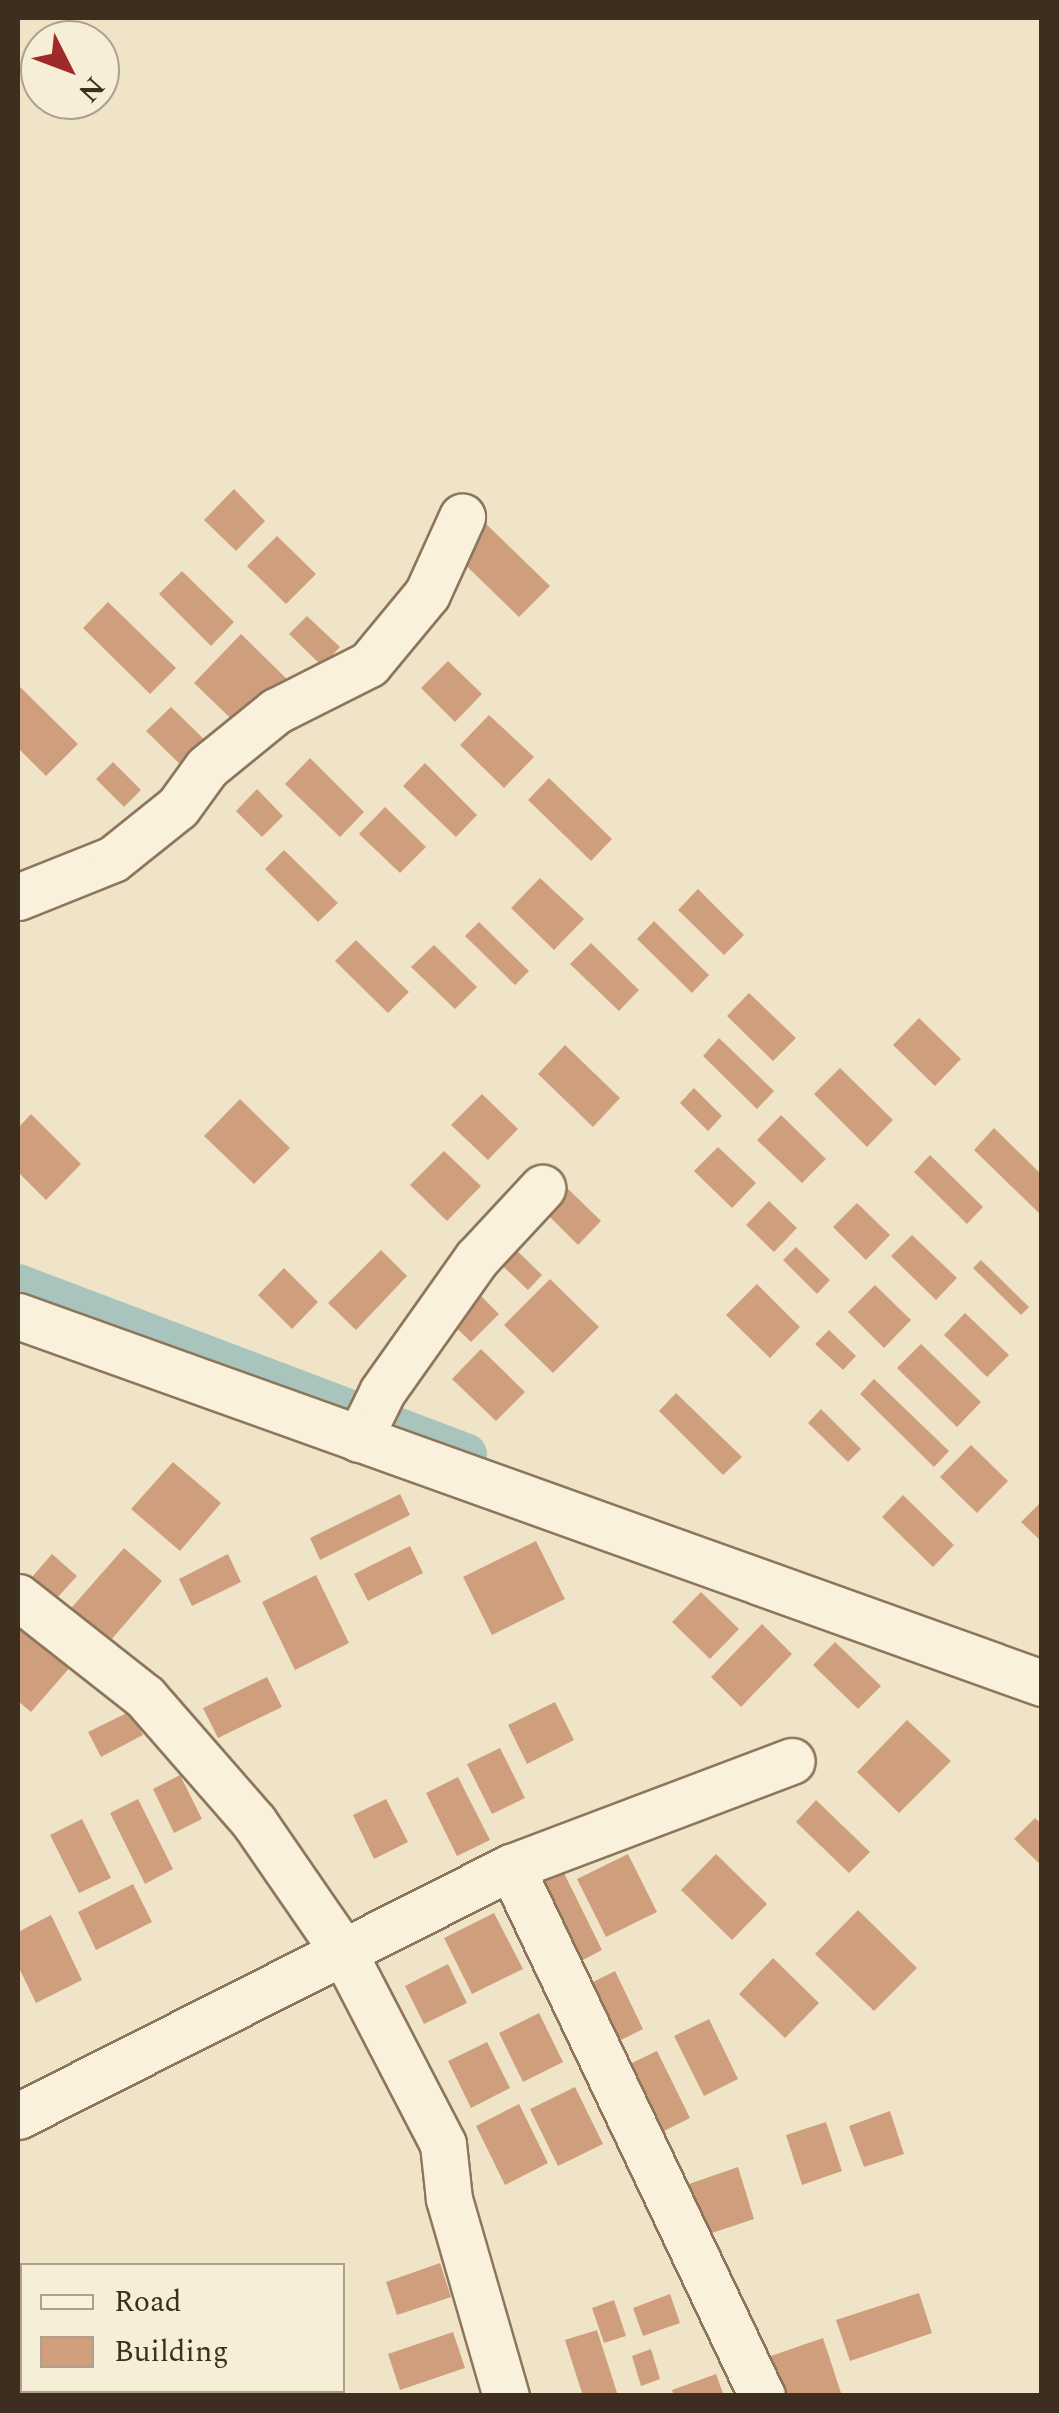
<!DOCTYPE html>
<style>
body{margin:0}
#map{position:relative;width:1059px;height:2413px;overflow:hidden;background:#f0e4c8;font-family:Spectral,serif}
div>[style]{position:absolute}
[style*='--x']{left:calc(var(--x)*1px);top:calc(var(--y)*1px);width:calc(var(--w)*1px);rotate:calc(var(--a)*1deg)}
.canal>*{height:42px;margin:-21px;padding:0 21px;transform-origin:21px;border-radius:21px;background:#a9c4bc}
.building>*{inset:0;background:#cf9f7d}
.roads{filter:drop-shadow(2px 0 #8d765c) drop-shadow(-2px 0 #8d765c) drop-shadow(0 2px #8d765c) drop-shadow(0 -2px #8d765c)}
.minor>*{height:45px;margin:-22.5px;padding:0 22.5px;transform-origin:22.5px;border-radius:22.5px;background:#faf1dc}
span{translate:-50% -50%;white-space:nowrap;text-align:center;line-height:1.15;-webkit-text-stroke:10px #f7eed8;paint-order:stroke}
.frame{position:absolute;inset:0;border:20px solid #3d2e20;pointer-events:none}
.legend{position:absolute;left:20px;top:2263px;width:325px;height:130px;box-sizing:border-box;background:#f7eed8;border:2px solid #ada18e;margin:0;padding:12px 18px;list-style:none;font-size:30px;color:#3d2e20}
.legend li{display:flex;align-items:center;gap:20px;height:50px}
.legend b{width:50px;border:2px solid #ada18e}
.north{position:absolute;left:20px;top:20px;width:100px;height:100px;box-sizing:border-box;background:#f7eed8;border:2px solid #ada18e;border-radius:50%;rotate:132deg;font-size:28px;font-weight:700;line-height:40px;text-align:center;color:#3d2e20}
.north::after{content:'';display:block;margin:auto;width:35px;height:45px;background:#9e2a2b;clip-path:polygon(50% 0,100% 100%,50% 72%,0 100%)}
</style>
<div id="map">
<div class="canal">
<div style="--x:18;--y:1285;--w:479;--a:20.7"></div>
</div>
<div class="building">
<div style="clip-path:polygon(234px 489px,265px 521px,236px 551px,204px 520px)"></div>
<div style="clip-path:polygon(480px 518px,550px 586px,519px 617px,449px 549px)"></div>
<div style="clip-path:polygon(277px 536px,316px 574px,286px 604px,247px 566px)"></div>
<div style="clip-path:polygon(182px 571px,234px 622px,211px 646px,159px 594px)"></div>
<div style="clip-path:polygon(108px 602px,176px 668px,150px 694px,83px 628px)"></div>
<div style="clip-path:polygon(307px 616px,340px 647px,322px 666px,289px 634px)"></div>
<div style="clip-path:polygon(241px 634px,292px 684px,245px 732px,194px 683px)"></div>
<div style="clip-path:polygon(448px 661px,482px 694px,455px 722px,421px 688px)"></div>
<div style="clip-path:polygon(18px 685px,78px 744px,46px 776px,18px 748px)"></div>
<div style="clip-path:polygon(171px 707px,211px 746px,187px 771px,146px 731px)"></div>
<div style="clip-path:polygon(489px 715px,534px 757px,504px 788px,460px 745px)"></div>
<div style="clip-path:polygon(310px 758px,364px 812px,340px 837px,285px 784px)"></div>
<div style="clip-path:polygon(113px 762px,141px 790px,124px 807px,96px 779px)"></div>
<div style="clip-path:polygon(425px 763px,477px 815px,456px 837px,403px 786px)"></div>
<div style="clip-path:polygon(549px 778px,612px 839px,591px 861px,528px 800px)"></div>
<div style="clip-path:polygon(257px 789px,283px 816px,262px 837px,236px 811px)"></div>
<div style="clip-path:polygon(385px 807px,426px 847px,400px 873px,359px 834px)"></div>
<div style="clip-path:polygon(284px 850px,338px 903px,318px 922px,265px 869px)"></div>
<div style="clip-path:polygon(540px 878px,584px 919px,554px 950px,511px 908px)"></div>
<div style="clip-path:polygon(698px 889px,744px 935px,724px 955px,678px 910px)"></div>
<div style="clip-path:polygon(654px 921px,709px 975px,692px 993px,637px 939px)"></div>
<div style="clip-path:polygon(479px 922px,529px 971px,515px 985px,465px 936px)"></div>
<div style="clip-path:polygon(356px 940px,409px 992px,388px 1013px,335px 961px)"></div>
<div style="clip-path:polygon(591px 943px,639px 990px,619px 1011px,570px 964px)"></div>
<div style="clip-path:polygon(434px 945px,477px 987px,455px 1009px,411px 967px)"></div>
<div style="clip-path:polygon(749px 993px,796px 1038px,773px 1061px,727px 1016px)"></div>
<div style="clip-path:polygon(919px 1018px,961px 1059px,935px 1086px,893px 1045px)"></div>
<div style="clip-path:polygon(719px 1038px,774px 1091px,757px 1109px,703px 1056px)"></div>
<div style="clip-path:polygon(565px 1045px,620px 1098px,593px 1127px,538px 1074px)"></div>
<div style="clip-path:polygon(840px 1068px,893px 1120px,867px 1147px,814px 1094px)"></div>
<div style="clip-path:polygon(694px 1088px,722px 1116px,708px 1131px,680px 1103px)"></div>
<div style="clip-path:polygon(482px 1094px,518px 1129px,488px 1160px,451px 1125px)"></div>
<div style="clip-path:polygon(240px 1099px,290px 1148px,254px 1184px,204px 1136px)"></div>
<div style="clip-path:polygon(31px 1114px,81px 1164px,46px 1200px,18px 1172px,18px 1128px)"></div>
<div style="clip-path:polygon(781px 1115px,826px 1159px,802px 1183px,757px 1140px)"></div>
<div style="clip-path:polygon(994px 1128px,1042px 1175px,1042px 1216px,974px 1150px)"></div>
<div style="clip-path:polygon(718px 1147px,756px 1183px,732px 1208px,694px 1171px)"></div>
<div style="clip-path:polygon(444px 1151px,481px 1186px,447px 1221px,410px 1185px)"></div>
<div style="clip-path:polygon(930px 1155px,983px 1207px,967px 1224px,914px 1172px)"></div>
<div style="clip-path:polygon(562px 1183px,601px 1221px,578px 1245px,539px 1206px)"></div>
<div style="clip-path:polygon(769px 1201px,797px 1228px,774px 1252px,746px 1225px)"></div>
<div style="clip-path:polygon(857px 1203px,890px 1235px,866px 1260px,833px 1227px)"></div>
<div style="clip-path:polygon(912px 1235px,957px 1278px,936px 1300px,891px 1256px)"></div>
<div style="clip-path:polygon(504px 1238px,542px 1275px,528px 1290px,489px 1253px)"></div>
<div style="clip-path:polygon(796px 1247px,830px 1280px,817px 1294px,783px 1260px)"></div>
<div style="clip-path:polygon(381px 1250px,407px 1276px,356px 1330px,328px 1303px)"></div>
<div style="clip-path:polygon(981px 1260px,1029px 1307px,1021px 1315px,973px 1268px)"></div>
<div style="clip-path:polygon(284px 1268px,318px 1302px,292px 1329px,258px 1295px)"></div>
<div style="clip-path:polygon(550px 1279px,599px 1327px,553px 1373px,504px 1325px)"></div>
<div style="clip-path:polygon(757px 1284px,800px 1327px,770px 1358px,726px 1315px)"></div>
<div style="clip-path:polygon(875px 1285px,911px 1320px,884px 1348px,848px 1312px)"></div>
<div style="clip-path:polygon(473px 1288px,499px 1314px,471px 1342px,445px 1317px)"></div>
<div style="clip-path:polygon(965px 1313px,1009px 1355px,987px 1377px,944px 1335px)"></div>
<div style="clip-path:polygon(829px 1330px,856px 1356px,843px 1370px,815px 1344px)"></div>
<div style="clip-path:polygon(921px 1344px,981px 1402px,957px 1427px,897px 1368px)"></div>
<div style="clip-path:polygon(481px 1349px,525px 1392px,496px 1421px,452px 1379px)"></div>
<div style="clip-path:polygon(874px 1379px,949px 1451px,934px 1467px,860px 1394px)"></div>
<div style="clip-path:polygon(676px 1393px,742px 1457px,723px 1475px,659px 1411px)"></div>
<div style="clip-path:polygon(821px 1409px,861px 1449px,848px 1462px,808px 1423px)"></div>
<div style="clip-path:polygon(971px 1445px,1008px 1481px,977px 1513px,940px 1477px)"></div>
<div style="clip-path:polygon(173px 1462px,221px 1503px,180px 1551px,131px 1509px)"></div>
<div style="clip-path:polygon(400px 1494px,410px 1515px,320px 1560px,310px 1538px)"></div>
<div style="clip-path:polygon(903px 1495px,954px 1545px,933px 1567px,882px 1517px)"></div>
<div style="clip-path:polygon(1042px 1501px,1042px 1542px,1021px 1522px)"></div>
<div style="clip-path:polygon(536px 1541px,565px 1599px,492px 1635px,463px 1577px)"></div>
<div style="clip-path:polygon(410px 1546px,423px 1573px,368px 1601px,354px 1574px)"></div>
<div style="clip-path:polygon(124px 1548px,162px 1581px,104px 1648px,66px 1614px)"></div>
<div style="clip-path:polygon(52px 1554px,77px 1576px,57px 1598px,32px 1577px)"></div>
<div style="clip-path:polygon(228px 1554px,241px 1582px,192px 1606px,179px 1579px)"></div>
<div style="clip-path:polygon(316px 1575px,349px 1643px,295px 1670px,262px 1602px)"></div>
<div style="clip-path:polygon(701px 1592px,739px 1629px,710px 1659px,672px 1622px)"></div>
<div style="clip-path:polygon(18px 1618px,72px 1665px,31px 1712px,18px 1701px)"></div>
<div style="clip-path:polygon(762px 1624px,792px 1654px,741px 1707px,711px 1677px)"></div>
<div style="clip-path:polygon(835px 1642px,881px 1686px,858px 1709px,813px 1665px)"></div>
<div style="clip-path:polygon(267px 1677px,282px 1707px,218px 1738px,203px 1708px)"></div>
<div style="clip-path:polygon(555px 1702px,574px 1740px,527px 1764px,508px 1725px)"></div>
<div style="clip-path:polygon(131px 1711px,143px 1735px,101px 1757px,88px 1732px)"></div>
<div style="clip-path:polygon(907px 1720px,951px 1761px,899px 1813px,857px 1772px)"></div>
<div style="clip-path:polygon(500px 1748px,525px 1798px,492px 1814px,467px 1764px)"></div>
<div style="clip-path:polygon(180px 1775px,202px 1819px,174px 1833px,153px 1789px)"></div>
<div style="clip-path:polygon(458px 1777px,490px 1840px,457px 1856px,426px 1793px)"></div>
<div style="clip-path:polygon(138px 1799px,173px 1869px,145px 1884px,110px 1813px)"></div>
<div style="clip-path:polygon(386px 1799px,408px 1842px,374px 1859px,353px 1815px)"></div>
<div style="clip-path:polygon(816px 1800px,870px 1852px,849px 1873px,796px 1822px)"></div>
<div style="clip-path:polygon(1035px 1818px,1042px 1824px,1042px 1866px,1014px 1839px)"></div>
<div style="clip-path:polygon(82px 1819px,111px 1878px,79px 1893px,50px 1835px)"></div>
<div style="clip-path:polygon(628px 1854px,657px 1912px,606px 1937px,577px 1879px)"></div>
<div style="clip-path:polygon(716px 1854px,767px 1904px,732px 1940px,681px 1890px)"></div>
<div style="clip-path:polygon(563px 1871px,602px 1950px,581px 1961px,542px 1881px)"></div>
<div style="clip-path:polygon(133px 1884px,152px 1922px,96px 1950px,78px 1912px)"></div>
<div style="clip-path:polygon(858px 1910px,917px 1968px,874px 2011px,815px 1954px)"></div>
<div style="clip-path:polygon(494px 1913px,523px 1969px,472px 1994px,444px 1938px)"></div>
<div style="clip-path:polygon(51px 1915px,82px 1980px,36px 2003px,18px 1966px,18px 1932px)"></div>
<div style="clip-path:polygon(773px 1958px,819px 2003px,785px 2038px,739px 1994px)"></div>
<div style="clip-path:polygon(448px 1964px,467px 2003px,424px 2024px,405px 1986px)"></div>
<div style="clip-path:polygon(615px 1971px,643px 2029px,601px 2050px,573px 1992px)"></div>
<div style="clip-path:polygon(539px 2013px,563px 2062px,523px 2082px,499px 2033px)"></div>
<div style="clip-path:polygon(709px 2019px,738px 2079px,704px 2096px,674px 2036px)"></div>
<div style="clip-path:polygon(487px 2042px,510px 2088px,471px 2108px,448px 2061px)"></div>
<div style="clip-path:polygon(657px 2051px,690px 2118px,646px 2140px,613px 2072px)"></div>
<div style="clip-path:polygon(575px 2087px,603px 2144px,558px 2166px,530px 2109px)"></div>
<div style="clip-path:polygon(519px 2104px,548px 2163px,505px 2185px,476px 2126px)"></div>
<div style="clip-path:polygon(890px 2111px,904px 2154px,864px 2167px,849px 2126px)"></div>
<div style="clip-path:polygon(826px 2122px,842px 2171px,802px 2185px,786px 2135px)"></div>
<div style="clip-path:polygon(738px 2167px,754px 2219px,703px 2236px,686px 2185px)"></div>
<div style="clip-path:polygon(440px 2263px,451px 2297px,397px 2315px,386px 2282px)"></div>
<div style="clip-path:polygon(919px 2293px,932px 2333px,850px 2361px,836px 2320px)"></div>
<div style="clip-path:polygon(670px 2294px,680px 2323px,643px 2336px,633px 2308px)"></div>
<div style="clip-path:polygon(614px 2300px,626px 2336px,604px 2343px,592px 2308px)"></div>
<div style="clip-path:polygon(597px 2330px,618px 2396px,583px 2396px,565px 2340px)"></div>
<div style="clip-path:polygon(453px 2332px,465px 2368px,400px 2390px,388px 2354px)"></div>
<div style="clip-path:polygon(823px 2338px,841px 2393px,777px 2396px,765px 2358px)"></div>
<div style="clip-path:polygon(651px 2349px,660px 2379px,641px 2386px,632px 2356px)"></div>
<div style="clip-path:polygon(716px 2374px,724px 2396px,674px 2396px,672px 2390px)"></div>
<div style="clip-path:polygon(305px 2390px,339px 2390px,340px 2396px,306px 2396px)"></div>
</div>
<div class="roads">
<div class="minor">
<div style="--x:18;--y:897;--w:102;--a:-21.8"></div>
<div style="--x:113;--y:859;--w:83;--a:-38.7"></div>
<div style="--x:178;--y:807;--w:49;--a:-54.1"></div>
<div style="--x:207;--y:767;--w:89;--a:-39.1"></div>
<div style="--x:276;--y:711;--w:104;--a:-26.8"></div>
<div style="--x:369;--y:664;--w:91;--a:-50.4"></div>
<div style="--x:427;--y:594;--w:85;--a:-65.6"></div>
<div style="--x:18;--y:1316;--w:1088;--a:19.72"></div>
<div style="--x:359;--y:1439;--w:52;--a:-63.9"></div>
<div style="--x:382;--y:1392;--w:164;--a:-54.7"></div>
<div style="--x:477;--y:1258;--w:96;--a:-47.1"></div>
<div style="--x:18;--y:1597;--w:162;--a:38.2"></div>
<div style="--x:145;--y:1697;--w:166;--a:48.9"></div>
<div style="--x:254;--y:1822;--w:159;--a:55.5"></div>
<div style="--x:344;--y:1953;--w:215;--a:62.6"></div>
<div style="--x:443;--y:2144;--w:55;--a:83.8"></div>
<div style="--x:449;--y:2199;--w:205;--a:73.9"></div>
<div style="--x:511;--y:1867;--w:300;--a:-20.7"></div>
<div style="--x:18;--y:2116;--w:552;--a:-26.8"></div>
<div style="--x:511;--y:1867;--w:586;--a:64.62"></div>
</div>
</div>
<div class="frame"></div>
<ul class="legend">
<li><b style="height:12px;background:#faf1dc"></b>Road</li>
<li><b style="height:28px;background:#cf9f7d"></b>Building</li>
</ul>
<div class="north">N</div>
</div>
